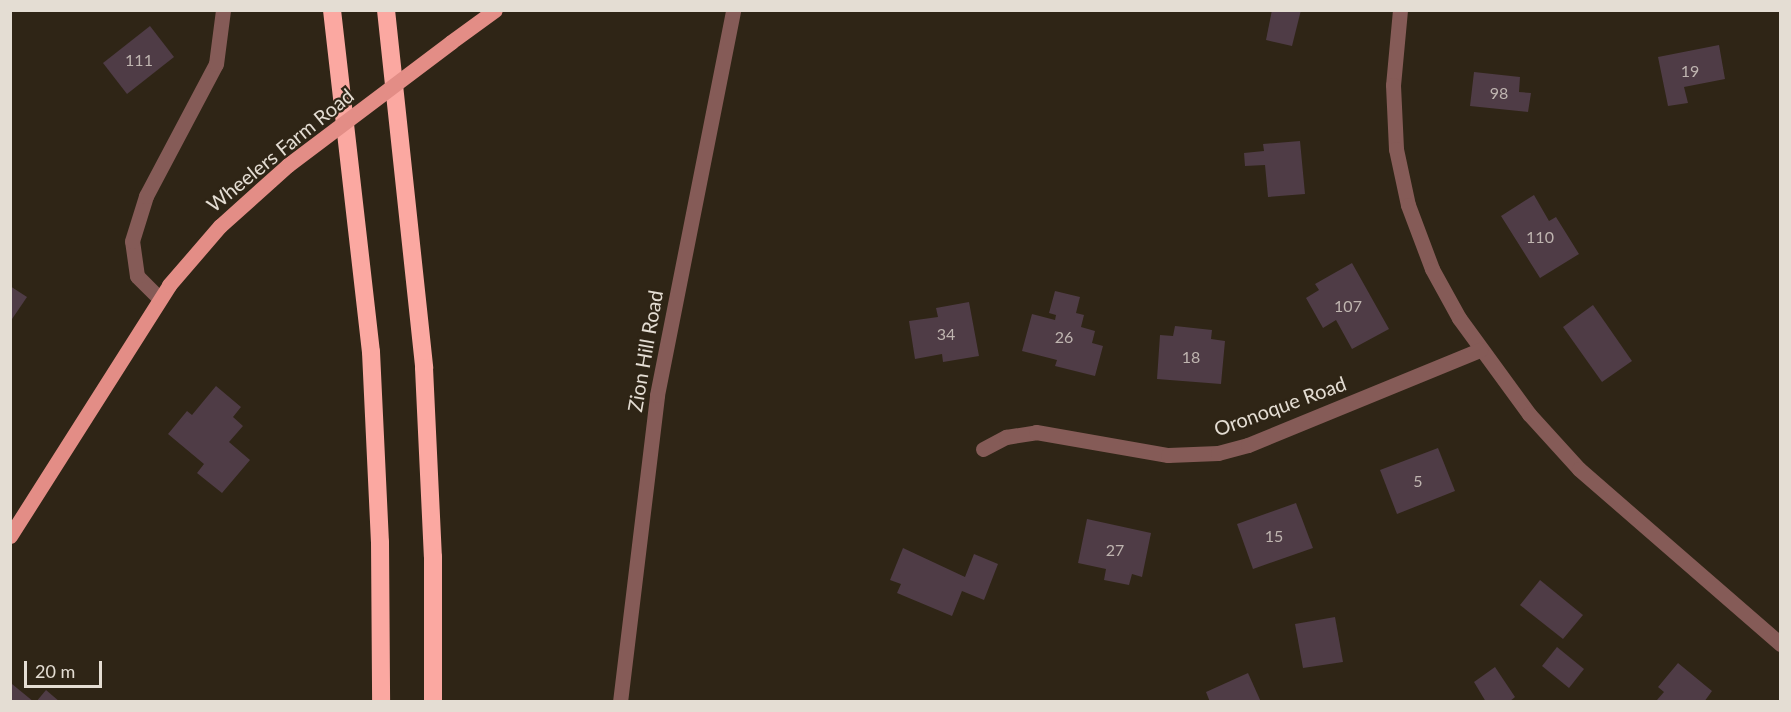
<!DOCTYPE html>
<style>
body{margin:0}
#map{position:relative;width:1791px;height:712px;overflow:hidden;background:#2f2516;font-family:Lato,sans-serif}
div>[style]{position:absolute}
[style*='--x']{left:calc(var(--x)*1px);top:calc(var(--y)*1px);width:calc(var(--w)*1px);rotate:calc(var(--a)*1deg)}
.building>*{inset:0;background:#4f3c46}
.minor>*{height:15px;margin:-7.5px;padding:0 7.5px;transform-origin:7.5px;border-radius:7.5px;background:#855b57}
.major>*{height:15px;margin:-7.5px;padding:0 7.5px;transform-origin:7.5px;border-radius:7.5px;background:#e38d86}
.highway>*{height:18px;margin:-9px;padding:0 9px;transform-origin:9px;border-radius:9px;background:#fba8a1}
.major-bridge>*{height:15px;margin:-7.5px;padding:0 7.5px;transform-origin:7.5px;border-radius:7.5px;background:#e38d86}
span{translate:-50% -50%;white-space:nowrap;text-align:center;line-height:1.15;-webkit-text-stroke:4.5px #2f2516;paint-order:stroke}
.number-label{font-size:16px;color:#bfb5b0}
.number-label span{-webkit-text-stroke-width:0}
.street-label{font-size:20px;color:#e4ddd3}
.frame{position:absolute;inset:0;border:12px solid #e4ddd3;pointer-events:none}
.scale{position:absolute;left:24px;top:661px;width:78px;height:27px;box-sizing:border-box;border:3px solid #e4ddd3;border-top:0;padding-left:8px;font-size:18px;line-height:21px;white-space:nowrap;color:#e4ddd3;-webkit-text-stroke:4px #2f2516;paint-order:stroke}
</style>
<div id="map">
<div class="building">
<div style="clip-path:polygon(1272px 10px,1301px 10px,1292px 46px,1266px 40px)"></div>
<div style="clip-path:polygon(150px 26px,174px 57px,127px 94px,103px 63px)"></div>
<div style="clip-path:polygon(1719px 45px,1725px 79px,1684px 87px,1688px 103px,1668px 106px,1658px 57px)"></div>
<div style="clip-path:polygon(1474px 72px,1520px 77px,1519px 92px,1531px 93px,1528px 112px,1470px 106px)"></div>
<div style="clip-path:polygon(1300px 141px,1305px 194px,1268px 197px,1265px 165px,1245px 166px,1244px 153px,1264px 151px,1263px 144px)"></div>
<div style="clip-path:polygon(1534px 195px,1549px 221px,1556px 217px,1579px 254px,1540px 278px,1501px 216px)"></div>
<div style="clip-path:polygon(1352px 263px,1389px 329px,1352px 349px,1336px 320px,1323px 328px,1306px 298px,1319px 290px,1315px 284px)"></div>
<div style="clip-path:polygon(10px 286px,27px 297px,10px 322px)"></div>
<div style="clip-path:polygon(1055px 291px,1080px 297px,1076px 313px,1084px 315px,1081px 327px,1095px 331px,1092px 343px,1103px 346px,1095px 376px,1055px 366px,1057px 360px,1022px 351px,1032px 314px,1055px 320px,1056px 315px,1049px 313px)"></div>
<div style="clip-path:polygon(969px 302px,979px 356px,943px 362px,942px 354px,915px 359px,909px 321px,938px 317px,936px 308px)"></div>
<div style="clip-path:polygon(1593px 305px,1632px 361px,1602px 382px,1563px 327px)"></div>
<div style="clip-path:polygon(1175px 326px,1212px 330px,1211px 339px,1225px 341px,1221px 384px,1157px 379px,1160px 335px,1173px 336px)"></div>
<div style="clip-path:polygon(216px 386px,241px 407px,233px 417px,243px 426px,229px 442px,250px 460px,222px 493px,197px 473px,204px 464px,168px 434px,187px 411px,192px 415px)"></div>
<div style="clip-path:polygon(1438px 448px,1455px 491px,1397px 514px,1380px 470px)"></div>
<div style="clip-path:polygon(1296px 503px,1313px 548px,1253px 569px,1237px 524px)"></div>
<div style="clip-path:polygon(1087px 519px,1151px 533px,1142px 577px,1132px 574px,1129px 585px,1104px 580px,1106px 569px,1078px 563px)"></div>
<div style="clip-path:polygon(903px 548px,965px 577px,974px 554px,998px 564px,984px 600px,962px 591px,952px 616px,897px 593px,901px 584px,890px 580px)"></div>
<div style="clip-path:polygon(1540px 580px,1583px 615px,1563px 639px,1520px 605px)"></div>
<div style="clip-path:polygon(1335px 617px,1343px 662px,1303px 668px,1295px 624px)"></div>
<div style="clip-path:polygon(1557px 647px,1584px 669px,1569px 688px,1542px 666px)"></div>
<div style="clip-path:polygon(1678px 663px,1712px 691px,1704px 702px,1657px 700px,1664px 692px,1658px 687px)"></div>
<div style="clip-path:polygon(1495px 667px,1515px 697px,1509px 702px,1486px 702px,1474px 682px)"></div>
<div style="clip-path:polygon(1248px 673px,1261px 702px,1210px 702px,1206px 692px)"></div>
<div style="clip-path:polygon(12px 684px,34px 702px,10px 702px)"></div>
<div style="clip-path:polygon(46px 690px,60px 702px,36px 702px)"></div>
</div>
<div class="minor">
<div style="--x:1400;--y:10;--w:75;--a:95.3"></div>
<div style="--x:1393;--y:85;--w:64;--a:87.3"></div>
<div style="--x:1396;--y:149;--w:57;--a:77.9"></div>
<div style="--x:1408;--y:205;--w:68;--a:69.4"></div>
<div style="--x:1432;--y:269;--w:56;--a:61.1"></div>
<div style="--x:1459;--y:318;--w:119;--a:53.9"></div>
<div style="--x:1529;--y:414;--w:74;--a:47.7"></div>
<div style="--x:1579;--y:469;--w:267;--a:41"></div>
<div style="--x:159;--y:298;--w:31;--a:-135"></div>
<div style="--x:137;--y:276;--w:35;--a:-98"></div>
<div style="--x:132;--y:241;--w:47;--a:-72.7"></div>
<div style="--x:146;--y:196;--w:149;--a:-62.1"></div>
<div style="--x:216;--y:64;--w:54;--a:-82.6"></div>
<div style="--x:983;--y:449;--w:26;--a:-28"></div>
<div style="--x:1006;--y:437;--w:30;--a:-9"></div>
<div style="--x:1036;--y:432;--w:134;--a:9.9"></div>
<div style="--x:1168;--y:455;--w:50;--a:-2.3"></div>
<div style="--x:1218;--y:453;--w:31;--a:-15"></div>
<div style="--x:1248;--y:445;--w:251;--a:-22.3"></div>
<div style="--x:620;--y:702;--w:309;--a:-83.1"></div>
<div style="--x:657;--y:395;--w:392;--a:-78.8"></div>
</div>
<div class="major">
<div style="--x:451;--y:42;--w:54;--a:-36"></div>
<div style="--x:10;--y:536;--w:297;--a:-57.6"></div>
<div style="--x:169;--y:285;--w:78;--a:-49.2"></div>
<div style="--x:220;--y:226;--w:91;--a:-41.9"></div>
</div>
<div class="highway">
<div style="--x:332;--y:10;--w:344;--a:83.5"></div>
<div style="--x:371;--y:352;--w:190;--a:87.3"></div>
<div style="--x:380;--y:542;--w:160;--a:89.6"></div>
<div style="--x:386;--y:10;--w:360;--a:83.9"></div>
<div style="--x:424;--y:368;--w:189;--a:87.3"></div>
<div style="--x:433;--y:557;--w:145;--a:90"></div>
</div>
<div class="major-bridge">
<div style="--x:288;--y:165;--w:204;--a:-37"></div>
</div>
<div class="number-label">
<span style="left:139px;top:60px">111</span>
<span style="left:1690px;top:71px">19</span>
<span style="left:1499px;top:93px">98</span>
<span style="left:1540px;top:237px">110</span>
<span style="left:1348px;top:306px">107</span>
<span style="left:946px;top:334px">34</span>
<span style="left:1064px;top:337px">26</span>
<span style="left:1191px;top:357px">18</span>
<span style="left:1418px;top:481px">5</span>
<span style="left:1274px;top:536px">15</span>
<span style="left:1115px;top:550px">27</span>
</div>
<div class="street-label">
<span style="left:280px;top:150px;rotate:-39deg">Wheelers Farm Road</span>
<span style="left:645px;top:351px;rotate:-80deg">Zion Hill Road</span>
<span style="left:1280px;top:406px;rotate:-20deg">Oronoque Road</span>
</div>
<div class="frame"></div>
<div class="scale">20 m</div>
</div>
